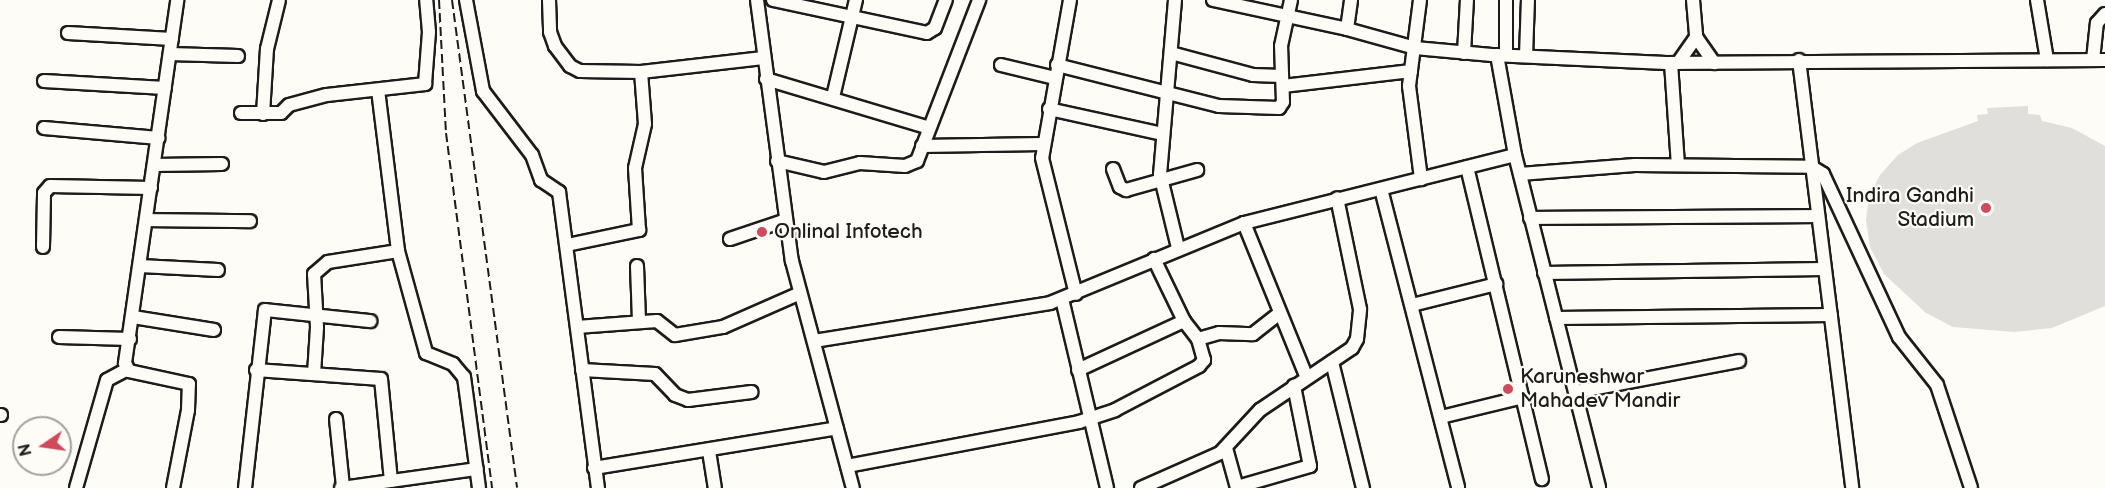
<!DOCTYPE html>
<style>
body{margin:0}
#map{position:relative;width:2105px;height:488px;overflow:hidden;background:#fdfcf7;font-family:"Balsamiq Sans",sans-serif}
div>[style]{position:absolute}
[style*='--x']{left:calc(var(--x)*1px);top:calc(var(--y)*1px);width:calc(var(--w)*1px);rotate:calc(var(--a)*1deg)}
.green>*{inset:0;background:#e0dfdb}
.roads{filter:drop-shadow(2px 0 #1c1c1c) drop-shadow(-2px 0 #1c1c1c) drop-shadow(0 2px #1c1c1c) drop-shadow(0 -2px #1c1c1c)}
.minor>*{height:12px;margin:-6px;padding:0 6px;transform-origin:6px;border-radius:6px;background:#fdfcf7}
.rail>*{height:2px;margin-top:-1px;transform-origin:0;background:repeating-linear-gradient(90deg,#1c1c1c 0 9px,transparent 0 13.5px)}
.dots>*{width:16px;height:16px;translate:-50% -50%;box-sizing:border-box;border:3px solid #fdfcf7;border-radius:50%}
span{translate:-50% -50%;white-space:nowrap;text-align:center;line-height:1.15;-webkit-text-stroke:4.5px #fdfcf7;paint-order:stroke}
.poi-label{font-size:21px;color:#1c1c1c}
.right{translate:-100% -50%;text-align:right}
.left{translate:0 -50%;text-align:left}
.north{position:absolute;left:12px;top:416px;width:60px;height:60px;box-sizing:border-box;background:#fdfcf7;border:2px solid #a3a29f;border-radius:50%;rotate:257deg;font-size:16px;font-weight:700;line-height:24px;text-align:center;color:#1c1c1c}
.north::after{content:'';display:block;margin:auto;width:21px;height:27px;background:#d1495b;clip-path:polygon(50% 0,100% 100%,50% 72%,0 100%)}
</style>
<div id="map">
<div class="green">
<div style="clip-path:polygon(2028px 106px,2028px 114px,2040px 115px,2042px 121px,2072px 128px,2105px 146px,2105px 306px,2052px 328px,2014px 332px,1953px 327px,1926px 313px,1884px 274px,1870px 247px,1866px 220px,1869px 197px,1880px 175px,1898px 155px,1917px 143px,1978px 121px,1977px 115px,1988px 114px,1987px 108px)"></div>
</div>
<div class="roads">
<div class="minor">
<div style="--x:466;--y:0;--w:93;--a:79.4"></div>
<div style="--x:483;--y:91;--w:81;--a:52.6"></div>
<div style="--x:532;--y:155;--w:27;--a:70"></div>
<div style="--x:541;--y:180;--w:22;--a:34"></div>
<div style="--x:559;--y:192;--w:299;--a:82.5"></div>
<div style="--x:549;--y:0;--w:32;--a:88"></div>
<div style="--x:550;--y:32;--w:15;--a:70"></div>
<div style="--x:555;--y:46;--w:25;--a:53"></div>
<div style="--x:570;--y:66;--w:11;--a:27"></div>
<div style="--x:580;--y:71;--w:61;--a:0.9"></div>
<div style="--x:641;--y:72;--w:123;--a:-6.5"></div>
<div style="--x:757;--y:0;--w:263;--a:82.4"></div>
<div style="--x:792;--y:261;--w:235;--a:75"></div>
<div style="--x:773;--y:0;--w:157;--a:12.1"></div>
<div style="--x:927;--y:33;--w:9;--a:-32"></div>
<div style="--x:935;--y:28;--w:30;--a:-69"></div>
<div style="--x:1070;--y:0;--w:160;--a:100"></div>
<div style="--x:1042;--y:158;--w:140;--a:76"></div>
<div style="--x:1175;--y:0;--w:175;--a:94.9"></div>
<div style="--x:1160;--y:174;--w:76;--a:76.3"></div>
<div style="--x:1213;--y:0;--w:137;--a:12.2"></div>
<div style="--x:1347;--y:29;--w:71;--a:15.6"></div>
<div style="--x:1415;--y:48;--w:77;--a:5.2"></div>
<div style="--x:1492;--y:55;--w:174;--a:2.6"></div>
<div style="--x:1666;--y:63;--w:439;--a:-0.4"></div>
<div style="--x:1420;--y:0;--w:87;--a:97.3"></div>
<div style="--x:1409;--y:86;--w:94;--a:82.6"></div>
<div style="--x:1693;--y:0;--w:37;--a:85"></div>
<div style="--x:1696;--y:37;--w:32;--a:55"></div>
<div style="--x:2037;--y:0;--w:61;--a:80.5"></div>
<div style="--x:1347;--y:29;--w:29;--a:-82"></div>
<div style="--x:68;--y:33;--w:104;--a:3.3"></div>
<div style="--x:1171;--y:53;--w:85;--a:15"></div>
<div style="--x:1253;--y:75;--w:29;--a:2"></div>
<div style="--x:1464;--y:53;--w:53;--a:-86.8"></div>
<div style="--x:170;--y:54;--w:68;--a:1.7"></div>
<div style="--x:1497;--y:55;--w:102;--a:79.8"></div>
<div style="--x:1515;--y:155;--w:343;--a:75.8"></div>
<div style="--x:1506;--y:55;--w:55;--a:-90"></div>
<div style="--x:1526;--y:56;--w:56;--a:-88"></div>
<div style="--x:1799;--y:60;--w:431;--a:82.9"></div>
<div style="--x:2093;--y:60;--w:37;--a:-84"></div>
<div style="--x:2097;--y:23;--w:12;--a:-48"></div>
<div style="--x:1671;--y:63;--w:102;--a:86.1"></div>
<div style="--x:1678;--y:63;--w:32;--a:-55"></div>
<div style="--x:1001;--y:65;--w:56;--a:13.5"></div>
<div style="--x:1057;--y:65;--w:167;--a:14.2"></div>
<div style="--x:1219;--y:106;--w:60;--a:1.9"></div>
<div style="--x:1279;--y:108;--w:7;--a:-56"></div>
<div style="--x:1283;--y:102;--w:56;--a:-92"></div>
<div style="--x:1281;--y:46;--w:47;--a:-77.7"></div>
<div style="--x:766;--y:79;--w:170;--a:16.7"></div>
<div style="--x:44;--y:81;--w:121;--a:3.3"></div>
<div style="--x:1283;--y:86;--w:129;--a:-6.7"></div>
<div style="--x:378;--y:90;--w:162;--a:82.9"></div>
<div style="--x:398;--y:251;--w:106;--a:74.6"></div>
<div style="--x:426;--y:353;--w:29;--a:22"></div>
<div style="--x:453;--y:364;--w:17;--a:50"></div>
<div style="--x:464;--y:377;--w:112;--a:82.3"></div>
<div style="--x:833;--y:97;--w:100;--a:-76.7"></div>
<div style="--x:1049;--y:109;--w:117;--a:12.4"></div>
<div style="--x:241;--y:113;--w:40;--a:0"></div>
<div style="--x:281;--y:113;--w:11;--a:-45"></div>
<div style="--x:289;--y:105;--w:39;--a:-15"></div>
<div style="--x:327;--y:95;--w:99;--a:-6.4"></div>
<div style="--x:425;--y:84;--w:52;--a:-85.6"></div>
<div style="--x:429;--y:32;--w:32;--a:-95"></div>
<div style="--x:263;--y:114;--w:65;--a:-86.5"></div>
<div style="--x:267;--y:49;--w:50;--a:-76.2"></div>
<div style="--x:44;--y:128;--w:115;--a:5"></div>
<div style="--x:922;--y:146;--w:120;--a:-1"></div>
<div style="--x:777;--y:161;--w:48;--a:13.2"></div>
<div style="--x:824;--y:172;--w:37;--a:-14"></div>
<div style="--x:860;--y:163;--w:45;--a:3.8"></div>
<div style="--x:905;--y:166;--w:13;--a:-23"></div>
<div style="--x:917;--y:161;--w:173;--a:-68.9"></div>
<div style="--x:155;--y:165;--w:67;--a:-0.9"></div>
<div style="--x:1467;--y:167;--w:321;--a:76.5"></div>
<div style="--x:1113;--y:169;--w:19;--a:69"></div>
<div style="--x:1120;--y:187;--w:7;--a:27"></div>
<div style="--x:1126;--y:190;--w:74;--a:-15.7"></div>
<div style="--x:1520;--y:174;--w:115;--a:-4.5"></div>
<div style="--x:1635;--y:165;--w:177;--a:0.6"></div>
<div style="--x:1812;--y:167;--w:13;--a:32"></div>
<div style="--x:1823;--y:174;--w:180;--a:65"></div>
<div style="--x:1899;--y:337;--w:61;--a:51.6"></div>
<div style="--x:1937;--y:385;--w:108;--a:71.7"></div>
<div style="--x:1381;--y:189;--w:308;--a:75.5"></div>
<div style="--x:1530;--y:218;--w:288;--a:-0.4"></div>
<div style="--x:147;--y:220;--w:103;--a:0.6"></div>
<div style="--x:1244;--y:223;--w:167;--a:67.9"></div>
<div style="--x:730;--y:239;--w:59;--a:-18.7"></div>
<div style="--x:567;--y:245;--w:74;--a:-11.8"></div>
<div style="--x:639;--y:230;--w:62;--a:-93.7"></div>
<div style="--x:635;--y:168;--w:45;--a:-77.2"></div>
<div style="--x:645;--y:124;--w:52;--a:-94.4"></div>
<div style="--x:43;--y:247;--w:54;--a:-88.9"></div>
<div style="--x:44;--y:193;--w:9;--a:-49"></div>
<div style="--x:50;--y:186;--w:101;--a:1.1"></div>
<div style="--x:140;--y:266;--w:78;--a:2.9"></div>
<div style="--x:637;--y:266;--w:54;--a:87.9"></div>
<div style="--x:1544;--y:273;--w:280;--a:-0.8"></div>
<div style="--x:1062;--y:299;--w:194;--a:76.6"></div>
<div style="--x:1412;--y:305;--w:87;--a:-14"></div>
<div style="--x:133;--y:317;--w:82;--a:9.1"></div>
<div style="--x:1556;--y:318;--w:275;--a:-0.6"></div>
<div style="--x:577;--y:327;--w:80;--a:-4.3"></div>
<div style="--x:657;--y:321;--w:23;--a:38"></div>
<div style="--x:675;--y:335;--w:49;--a:-9.5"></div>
<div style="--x:723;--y:327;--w:82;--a:-23.7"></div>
<div style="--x:59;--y:337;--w:71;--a:1.6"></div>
<div style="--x:1198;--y:339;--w:22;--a:-16"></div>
<div style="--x:1219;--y:333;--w:34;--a:2"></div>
<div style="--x:1253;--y:334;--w:34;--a:-38"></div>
<div style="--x:814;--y:341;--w:239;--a:-9.1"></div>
<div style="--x:1050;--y:303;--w:210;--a:-22.4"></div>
<div style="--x:1244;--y:223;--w:279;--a:-14.1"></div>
<div style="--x:1332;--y:362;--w:130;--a:76.2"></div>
<div style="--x:256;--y:370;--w:125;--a:4.1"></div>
<div style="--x:381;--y:379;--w:102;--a:84.4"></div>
<div style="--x:582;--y:370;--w:73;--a:3.1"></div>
<div style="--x:655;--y:374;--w:29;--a:46"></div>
<div style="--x:675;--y:395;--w:14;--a:21"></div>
<div style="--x:688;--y:400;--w:64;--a:-7.2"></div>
<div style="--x:1078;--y:370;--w:117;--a:-24.8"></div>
<div style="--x:314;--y:374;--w:47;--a:-86.3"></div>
<div style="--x:317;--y:327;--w:53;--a:-93.2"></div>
<div style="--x:314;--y:274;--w:18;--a:-41"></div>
<div style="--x:328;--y:262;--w:71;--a:-8.9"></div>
<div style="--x:1576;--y:392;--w:166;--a:-10.8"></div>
<div style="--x:0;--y:415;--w:1;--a:0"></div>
<div style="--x:1441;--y:417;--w:84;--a:-13.7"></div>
<div style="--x:336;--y:419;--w:68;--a:84.1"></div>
<div style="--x:1226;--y:448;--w:41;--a:74.6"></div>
<div style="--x:709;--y:451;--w:37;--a:81"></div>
<div style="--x:847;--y:466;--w:236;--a:-10.7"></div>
<div style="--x:1079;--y:422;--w:38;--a:-18"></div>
<div style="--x:1115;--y:410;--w:95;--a:-27.6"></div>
<div style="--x:1199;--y:366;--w:8;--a:-50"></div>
<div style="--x:1204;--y:360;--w:22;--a:-106"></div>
<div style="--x:1198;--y:339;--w:23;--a:-128"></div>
<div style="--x:1184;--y:321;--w:69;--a:-115.8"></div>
<div style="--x:594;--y:468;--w:246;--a:-9.3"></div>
<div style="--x:1237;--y:487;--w:76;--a:-16"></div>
<div style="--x:1310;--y:466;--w:82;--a:-101.3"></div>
<div style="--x:76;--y:488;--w:112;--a:-74"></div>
<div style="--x:107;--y:380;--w:21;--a:-28"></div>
<div style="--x:173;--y:488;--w:79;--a:-79.1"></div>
<div style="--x:188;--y:410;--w:26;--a:-88"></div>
<div style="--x:189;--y:384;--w:61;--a:-167.8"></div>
<div style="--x:129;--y:371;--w:9;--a:-117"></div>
<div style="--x:125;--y:363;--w:367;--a:-81.8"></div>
<div style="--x:245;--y:488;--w:179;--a:-83.6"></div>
<div style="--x:265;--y:310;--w:106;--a:6"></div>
<div style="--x:341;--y:488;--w:137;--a:-8"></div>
<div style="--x:1141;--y:488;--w:86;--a:-23.9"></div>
<div style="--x:1220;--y:453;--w:59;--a:-47.1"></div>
<div style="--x:1260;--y:410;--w:111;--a:-34"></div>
<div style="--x:1352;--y:348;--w:10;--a:-61"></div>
<div style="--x:1357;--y:339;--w:30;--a:-84"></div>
<div style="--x:1360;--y:309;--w:113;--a:-101.7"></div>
</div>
</div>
<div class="rail">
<div style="--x:439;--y:0;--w:133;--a:87"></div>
<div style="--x:446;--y:133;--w:358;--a:82.6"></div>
<div style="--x:452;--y:0;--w:492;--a:82.4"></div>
</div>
<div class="dots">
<div style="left:1986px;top:208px;background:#d1495b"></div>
<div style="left:762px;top:232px;background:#d1495b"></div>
<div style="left:1508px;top:389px;background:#d1495b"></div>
</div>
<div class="poi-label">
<span class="right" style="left:1974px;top:208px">Indira Gandhi<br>Stadium</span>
<span class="left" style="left:774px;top:232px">Onlinal Infotech</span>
<span class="left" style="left:1520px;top:389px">Karuneshwar<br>Mahadev Mandir</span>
</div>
<div class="north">N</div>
</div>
